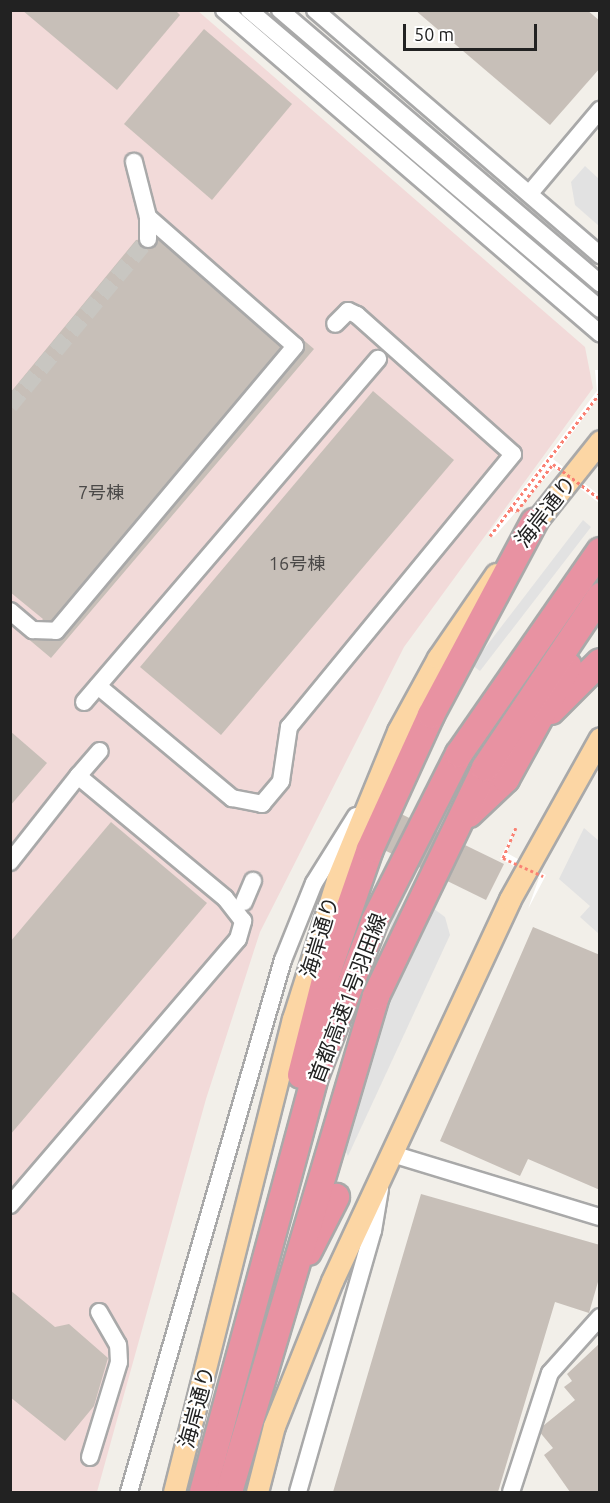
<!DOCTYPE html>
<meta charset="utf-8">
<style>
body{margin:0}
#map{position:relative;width:610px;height:1503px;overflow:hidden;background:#f2efe9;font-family:Ubuntu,"Noto Sans JP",sans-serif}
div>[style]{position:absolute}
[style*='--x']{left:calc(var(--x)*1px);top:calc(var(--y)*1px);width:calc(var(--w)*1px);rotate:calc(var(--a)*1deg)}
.commercial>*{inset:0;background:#f2dad9}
.parking>*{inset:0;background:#e2e2e2}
.pier>*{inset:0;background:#fff}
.building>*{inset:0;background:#c7bfb8}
.minor-tunnel>*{height:16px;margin-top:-8px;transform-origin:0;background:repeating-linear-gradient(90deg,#c8c6c1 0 16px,transparent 0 24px)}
.path>*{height:3px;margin-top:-1.5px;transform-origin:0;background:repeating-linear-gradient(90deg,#fa8072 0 3px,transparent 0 6px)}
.roads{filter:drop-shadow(2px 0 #a9a9a9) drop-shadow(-2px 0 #a9a9a9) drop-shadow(0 2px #a9a9a9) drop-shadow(0 -2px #a9a9a9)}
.minor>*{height:16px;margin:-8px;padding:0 8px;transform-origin:8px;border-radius:8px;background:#fff}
.major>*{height:21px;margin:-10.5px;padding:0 10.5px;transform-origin:10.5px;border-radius:10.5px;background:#fcd6a4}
.highway>*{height:26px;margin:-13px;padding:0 13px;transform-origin:13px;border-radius:13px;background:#e892a2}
.path-bridge>*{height:3px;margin-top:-1.5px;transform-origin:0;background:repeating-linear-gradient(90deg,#fa8072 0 3px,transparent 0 6px)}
span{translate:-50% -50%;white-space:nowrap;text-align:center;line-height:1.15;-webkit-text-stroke:4.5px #fff;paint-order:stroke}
.number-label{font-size:18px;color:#4b4948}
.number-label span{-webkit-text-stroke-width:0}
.street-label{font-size:21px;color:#222}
.frame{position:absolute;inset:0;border:12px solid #222;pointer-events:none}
.scale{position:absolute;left:403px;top:24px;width:134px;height:27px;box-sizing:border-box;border:3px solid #222;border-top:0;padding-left:8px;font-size:18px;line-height:21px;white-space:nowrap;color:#222;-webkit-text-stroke:4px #fff;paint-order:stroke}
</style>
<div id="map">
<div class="commercial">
<div style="clip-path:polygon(10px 11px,198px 11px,585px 347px,593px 388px,404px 647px,260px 932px,206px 1099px,97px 1492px,11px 1492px)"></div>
</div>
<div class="parking">
<div style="clip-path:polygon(585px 166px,599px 179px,599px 226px,575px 205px,571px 182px)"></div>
<div style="clip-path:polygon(583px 520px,591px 527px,480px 671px,472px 665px)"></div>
<div style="clip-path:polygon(584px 828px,599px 841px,599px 934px,580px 917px,590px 906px,559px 879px)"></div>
<div style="clip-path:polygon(426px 903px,445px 917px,450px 935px,348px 1156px,326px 1110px,396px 911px)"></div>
</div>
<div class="pier">
<div style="clip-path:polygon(595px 370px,599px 370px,599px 397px,553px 459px,599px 495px,599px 503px,554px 468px,494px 537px,489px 533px,597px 391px)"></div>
<div style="clip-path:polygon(515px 827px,507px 853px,546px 875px,528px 909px,539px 878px,500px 859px)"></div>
</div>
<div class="building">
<div style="clip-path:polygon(22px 10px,175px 10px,180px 15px,117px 90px)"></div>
<div style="clip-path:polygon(415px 10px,587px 10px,600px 21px,600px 68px,550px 125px)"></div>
<div style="clip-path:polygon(204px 29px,292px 104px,212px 200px,124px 124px)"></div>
<div style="clip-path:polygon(171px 226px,314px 349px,51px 658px,26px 637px,43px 619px,10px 592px,10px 393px,136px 240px,161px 237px)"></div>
<div style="clip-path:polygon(373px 391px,454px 460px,221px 735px,140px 667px)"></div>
<div style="clip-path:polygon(10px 731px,47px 763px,10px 806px)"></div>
<div style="clip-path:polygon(395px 811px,504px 864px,486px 900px,378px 847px)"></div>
<div style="clip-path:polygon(111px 822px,207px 903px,10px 1135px,10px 942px)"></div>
<div style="clip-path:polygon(533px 927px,600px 955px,600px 1190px,528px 1159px,520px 1176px,440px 1141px)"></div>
<div style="clip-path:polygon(421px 1194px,600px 1245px,600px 1275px,589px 1313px,555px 1302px,498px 1492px,333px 1492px)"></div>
<div style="clip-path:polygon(10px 1290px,55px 1327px,69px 1324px,108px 1358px,94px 1406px,65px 1441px,10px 1397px)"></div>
<div style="clip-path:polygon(600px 1343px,600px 1492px,570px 1492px,544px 1455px,553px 1448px,538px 1430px,575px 1400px,564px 1387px,572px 1381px,567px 1374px)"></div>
</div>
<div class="minor-tunnel">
<div style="--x:10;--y:406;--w:217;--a:-50.4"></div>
</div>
<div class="path">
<div style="--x:600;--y:367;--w:15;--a:90"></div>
<div style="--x:490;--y:536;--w:34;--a:-53"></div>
<div style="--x:503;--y:858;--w:33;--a:-67"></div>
</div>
<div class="roads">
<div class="minor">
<div style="--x:224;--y:10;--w:496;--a:40.7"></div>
<div style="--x:249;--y:10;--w:461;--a:40.4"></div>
<div style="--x:280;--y:10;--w:421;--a:40.5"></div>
<div style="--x:315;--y:10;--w:376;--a:40.7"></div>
<div style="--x:530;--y:193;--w:109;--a:-49.9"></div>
<div style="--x:148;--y:217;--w:22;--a:90"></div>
<div style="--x:10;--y:611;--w:30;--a:40"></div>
<div style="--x:33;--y:630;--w:23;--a:2"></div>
<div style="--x:56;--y:631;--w:372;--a:-50"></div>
<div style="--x:295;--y:346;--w:196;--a:-138.7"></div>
<div style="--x:148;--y:217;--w:57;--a:-104.3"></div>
<div style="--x:98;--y:686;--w:175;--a:39.9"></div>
<div style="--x:232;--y:798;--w:31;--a:11"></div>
<div style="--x:262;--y:804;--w:30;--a:-50"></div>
<div style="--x:281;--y:781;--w:55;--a:-81.6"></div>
<div style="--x:289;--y:727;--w:353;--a:-50.6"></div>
<div style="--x:513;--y:454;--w:209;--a:-138.3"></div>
<div style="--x:357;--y:315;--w:10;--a:-156"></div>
<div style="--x:348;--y:311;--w:18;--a:135"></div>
<div style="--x:84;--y:702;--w:452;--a:-49.4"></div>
<div style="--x:10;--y:862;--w:110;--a:-51.7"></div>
<div style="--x:244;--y:902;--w:23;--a:-67"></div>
<div style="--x:392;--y:1154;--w:217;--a:16.9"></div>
<div style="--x:10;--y:1205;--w:350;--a:-49.4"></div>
<div style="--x:238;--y:939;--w:19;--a:-74"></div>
<div style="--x:243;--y:921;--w:29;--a:-128"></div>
<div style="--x:225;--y:898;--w:191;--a:-140.3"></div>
<div style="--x:78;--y:776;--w:33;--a:-49"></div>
<div style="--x:90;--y:1457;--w:99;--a:-73"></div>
<div style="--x:119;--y:1362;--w:17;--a:-93"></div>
<div style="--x:118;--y:1345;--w:38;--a:-120"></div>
<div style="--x:129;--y:1492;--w:554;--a:-73.86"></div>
<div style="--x:283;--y:960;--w:83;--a:-68.1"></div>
<div style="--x:314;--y:883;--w:79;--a:-57.9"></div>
<div style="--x:298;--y:1492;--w:272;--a:-74"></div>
<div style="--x:373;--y:1231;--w:43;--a:-80.5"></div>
<div style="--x:511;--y:1492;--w:125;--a:-71.9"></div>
<div style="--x:550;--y:1373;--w:75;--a:-48.2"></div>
</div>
<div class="major">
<div style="--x:525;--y:535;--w:120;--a:-51.4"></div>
<div style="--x:174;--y:1492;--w:488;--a:-75.9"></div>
<div style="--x:293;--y:1019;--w:146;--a:-72.4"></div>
<div style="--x:337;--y:880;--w:161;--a:-67.7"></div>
<div style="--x:398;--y:731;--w:83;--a:-61.3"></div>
<div style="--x:438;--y:658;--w:102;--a:-55.4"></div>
<div style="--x:257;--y:1492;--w:68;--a:-75.6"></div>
<div style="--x:274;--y:1426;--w:156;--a:-68.2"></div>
<div style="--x:332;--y:1281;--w:421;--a:-65"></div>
<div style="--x:510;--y:899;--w:184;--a:-60.8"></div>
</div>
<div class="highway">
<div style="--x:551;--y:711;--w:69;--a:-45"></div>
<div style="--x:469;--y:814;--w:51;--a:-43.4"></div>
<div style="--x:506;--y:779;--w:129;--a:-61.2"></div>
<div style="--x:301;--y:1075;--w:102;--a:-75.8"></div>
<div style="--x:326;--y:976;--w:134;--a:-70.9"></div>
<div style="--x:370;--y:849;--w:147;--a:-65.5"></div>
<div style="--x:431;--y:715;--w:219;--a:-61.9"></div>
<div style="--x:308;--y:1252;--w:62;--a:-63"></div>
<div style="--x:203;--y:1492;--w:433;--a:-74.9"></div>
<div style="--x:316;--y:1074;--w:165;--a:-69"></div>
<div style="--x:375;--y:920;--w:186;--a:-63.2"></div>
<div style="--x:459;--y:754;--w:247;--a:-55.2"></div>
<div style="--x:229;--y:1492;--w:517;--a:-73.49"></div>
<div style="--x:376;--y:996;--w:253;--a:-64.4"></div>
<div style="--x:485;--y:768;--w:207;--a:-56.2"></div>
</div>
</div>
<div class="path-bridge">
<div style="--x:600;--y:393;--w:147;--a:127.8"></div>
<div style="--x:510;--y:509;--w:7;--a:16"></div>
<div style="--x:517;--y:511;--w:59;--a:-52.5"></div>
<div style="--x:553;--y:464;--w:59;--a:36.7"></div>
<div style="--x:503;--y:858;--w:44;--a:24.2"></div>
</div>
<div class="number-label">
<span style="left:101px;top:492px">7号棟</span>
<span style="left:297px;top:563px">16号棟</span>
</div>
<div class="street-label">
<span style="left:545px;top:511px;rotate:-52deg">海岸通り</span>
<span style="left:319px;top:937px;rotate:-73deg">海岸通り</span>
<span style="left:347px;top:998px;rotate:-69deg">首都高速1号羽田線</span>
<span style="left:196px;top:1407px;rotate:-75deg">海岸通り</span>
</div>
<div class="frame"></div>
<div class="scale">50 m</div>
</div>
